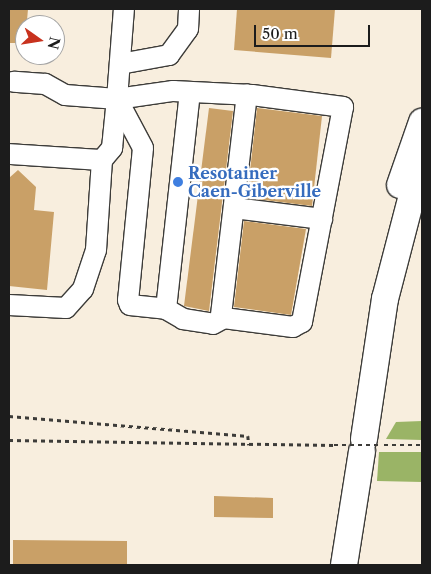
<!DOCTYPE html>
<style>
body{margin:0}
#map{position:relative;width:431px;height:574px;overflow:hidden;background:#f8eede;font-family:"Libre Caslon Text",serif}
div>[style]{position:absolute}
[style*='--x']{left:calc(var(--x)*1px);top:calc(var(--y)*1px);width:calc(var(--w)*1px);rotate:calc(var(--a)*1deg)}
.forest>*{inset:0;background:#9ab466}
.building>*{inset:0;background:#c9a067}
.path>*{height:2.5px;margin-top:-1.25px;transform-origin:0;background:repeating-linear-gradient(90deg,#3d3c39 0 4px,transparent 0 8px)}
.roads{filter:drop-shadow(1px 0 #3d3c39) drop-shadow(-1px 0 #3d3c39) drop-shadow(0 1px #3d3c39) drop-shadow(0 -1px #3d3c39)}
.minor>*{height:20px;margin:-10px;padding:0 10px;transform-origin:10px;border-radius:10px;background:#fff}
.major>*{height:26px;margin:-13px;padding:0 13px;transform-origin:13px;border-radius:13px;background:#fff}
.path-bridge>*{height:2.5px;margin-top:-1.25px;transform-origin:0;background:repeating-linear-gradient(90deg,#3d3c39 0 4px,transparent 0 8px)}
.dots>*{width:14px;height:14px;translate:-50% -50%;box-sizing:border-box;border:2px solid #fff;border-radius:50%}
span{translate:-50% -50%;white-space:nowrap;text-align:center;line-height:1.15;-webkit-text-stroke:4.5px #fff;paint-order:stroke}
.shop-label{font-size:16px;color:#366cbe;font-weight:700}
.left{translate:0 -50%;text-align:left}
.frame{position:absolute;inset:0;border:10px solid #1c1c1c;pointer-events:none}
.north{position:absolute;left:15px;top:15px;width:50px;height:50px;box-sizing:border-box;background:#fff;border:1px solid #a4a4a4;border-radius:50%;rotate:103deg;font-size:14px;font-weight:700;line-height:20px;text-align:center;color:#1c1c1c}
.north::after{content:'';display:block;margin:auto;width:18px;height:22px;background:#c8321e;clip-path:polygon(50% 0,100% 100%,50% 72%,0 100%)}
.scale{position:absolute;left:254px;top:25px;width:116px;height:22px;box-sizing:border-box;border:2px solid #1c1c1c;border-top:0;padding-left:6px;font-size:15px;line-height:18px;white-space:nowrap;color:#1c1c1c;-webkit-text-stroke:4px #fff;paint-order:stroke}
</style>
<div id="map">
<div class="forest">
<div style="clip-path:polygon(422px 421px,422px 440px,386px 439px,396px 422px)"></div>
<div style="clip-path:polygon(379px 452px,422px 452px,422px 482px,377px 481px)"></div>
</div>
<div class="building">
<div style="clip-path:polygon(9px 9px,28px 9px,25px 43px,9px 43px)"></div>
<div style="clip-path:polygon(237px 9px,335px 9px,331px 58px,234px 50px)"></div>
<div style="clip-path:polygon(209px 108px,233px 111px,209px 311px,184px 306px)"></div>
<div style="clip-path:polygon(257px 108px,322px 116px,312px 206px,247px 198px)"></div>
<div style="clip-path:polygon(18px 170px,36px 187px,34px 210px,54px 212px,47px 290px,9px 286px,9px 178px)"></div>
<div style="clip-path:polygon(244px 221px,306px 229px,291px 315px,234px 307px)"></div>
<div style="clip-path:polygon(214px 496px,273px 498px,273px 518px,214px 517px)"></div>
<div style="clip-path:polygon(13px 540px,127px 541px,127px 565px,13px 565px)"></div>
</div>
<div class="path">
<div style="--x:9;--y:416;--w:240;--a:4.8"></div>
<div style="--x:248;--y:436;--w:9;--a:84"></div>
<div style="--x:9;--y:440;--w:325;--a:0.9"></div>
<div style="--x:384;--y:445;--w:38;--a:0"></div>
</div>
<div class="roads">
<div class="minor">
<div style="--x:120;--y:64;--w:50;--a:-10.4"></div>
<div style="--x:169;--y:55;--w:32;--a:-54"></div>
<div style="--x:188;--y:29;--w:20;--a:-87"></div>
<div style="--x:117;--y:99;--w:57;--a:-8.1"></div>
<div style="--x:173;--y:91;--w:79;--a:2.9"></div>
<div style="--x:252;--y:95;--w:92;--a:7.5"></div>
<div style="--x:343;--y:107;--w:219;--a:100.8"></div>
<div style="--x:302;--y:322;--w:10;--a:151"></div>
<div style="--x:293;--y:327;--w:70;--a:-172.6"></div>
<div style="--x:224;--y:318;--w:4;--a:-135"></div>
<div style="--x:221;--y:315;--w:222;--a:-83.3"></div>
<div style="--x:117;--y:99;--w:55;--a:62"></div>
<div style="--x:143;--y:148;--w:153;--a:95.6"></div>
<div style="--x:128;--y:300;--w:5;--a:68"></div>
<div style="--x:130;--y:305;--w:36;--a:6"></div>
<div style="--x:166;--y:309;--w:218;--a:-83.7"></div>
<div style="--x:117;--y:99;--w:90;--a:-85.6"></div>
<div style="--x:9;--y:154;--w:93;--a:3.7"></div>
<div style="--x:234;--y:208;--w:89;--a:7.1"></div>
<div style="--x:9;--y:305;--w:57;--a:3"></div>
<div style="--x:66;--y:308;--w:25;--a:-48"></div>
<div style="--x:83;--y:289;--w:41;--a:-71.6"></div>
<div style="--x:96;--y:250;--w:90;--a:-86.2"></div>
<div style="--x:102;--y:160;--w:16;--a:-50"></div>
<div style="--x:112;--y:148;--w:49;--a:-84.2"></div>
<div style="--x:117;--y:99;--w:52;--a:-175.6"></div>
<div style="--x:65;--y:95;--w:23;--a:-151"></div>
<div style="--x:45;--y:84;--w:31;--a:-176"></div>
<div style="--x:166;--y:309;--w:20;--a:30"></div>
<div style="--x:183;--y:319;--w:30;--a:9"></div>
<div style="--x:213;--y:324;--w:13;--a:-29"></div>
</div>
<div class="major">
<div style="--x:400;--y:185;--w:67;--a:-70.8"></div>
<div style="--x:364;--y:439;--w:142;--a:-81.5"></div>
<div style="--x:385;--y:299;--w:119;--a:-75.4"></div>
<div style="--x:415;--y:184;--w:19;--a:-69"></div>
<div style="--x:344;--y:565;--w:115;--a:-81"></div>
</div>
</div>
<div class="path-bridge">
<div style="--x:334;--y:445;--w:47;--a:0"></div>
</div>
<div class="dots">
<div style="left:178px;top:182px;background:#3f7fe0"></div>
</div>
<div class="shop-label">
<span class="left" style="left:188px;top:182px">Resotainer<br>Caen-Giberville</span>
</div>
<div class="frame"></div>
<div class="north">N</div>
<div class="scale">50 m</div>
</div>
